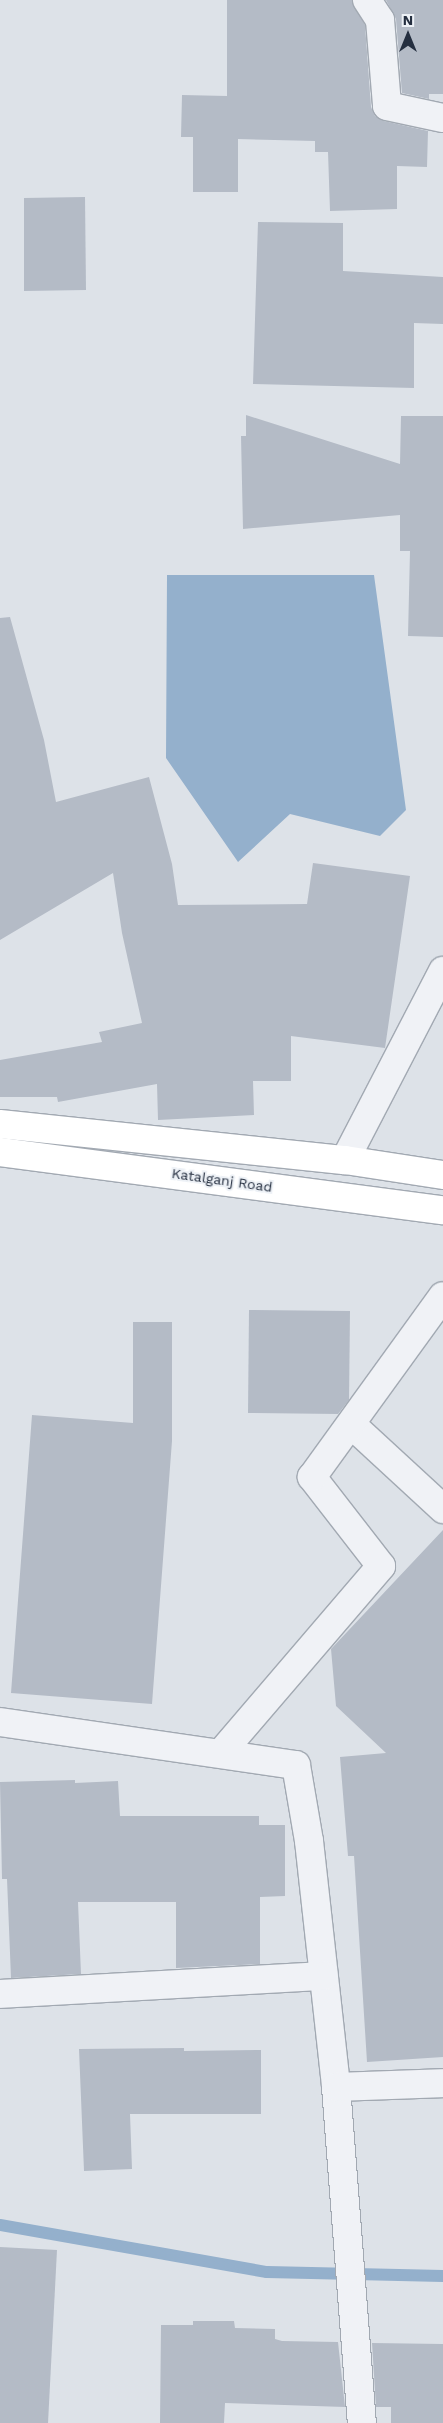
<!DOCTYPE html>
<style>
body{margin:0}
#map{position:relative;width:443px;height:2423px;overflow:hidden;background:#dde2e8;font-family:"Work Sans",sans-serif}
div>[style]{position:absolute}
[style*='--x']{left:calc(var(--x)*1px);top:calc(var(--y)*1px);width:calc(var(--w)*1px);rotate:calc(var(--a)*1deg)}
.water>*{inset:0;background:#94b0cc}
.stream>*{height:12px;margin:-6px;padding:0 6px;transform-origin:6px;border-radius:6px;background:#94b0cc}
.building>*{inset:0;background:#b4bbc6}
.roads{filter:drop-shadow(1px 0 #a2a9b2) drop-shadow(-1px 0 #a2a9b2) drop-shadow(0 1px #a2a9b2) drop-shadow(0 -1px #a2a9b2)}
.street>*{height:28px;margin:-14px;padding:0 14px;transform-origin:14px;border-radius:14px;background:#f0f2f6}
.primary>*{height:28px;margin:-14px;padding:0 14px;transform-origin:14px;border-radius:14px;background:#fff}
span{translate:-50% -50%;white-space:nowrap;text-align:center;line-height:1.15;-webkit-text-stroke:4px #edf1f6;paint-order:stroke}
.street-label{font-size:14px;color:#252f40}
.north{position:absolute;left:383px;top:10px;width:50px;height:50px;-webkit-text-stroke:4px #edf1f6;paint-order:stroke;rotate:0deg;font-size:14px;font-weight:700;line-height:20px;text-align:center;color:#252f40}
.north::after{content:'';display:block;margin:auto;width:18px;height:22px;background:#252f40;clip-path:polygon(50% 0,100% 100%,50% 72%,0 100%)}
</style>
<div id="map">
<div class="water">
<div style="clip-path:polygon(167px 575px,374px 575px,406px 810px,380px 836px,290px 814px,238px 862px,166px 758px)"></div>
</div>
<div class="stream">
<div style="--x:0;--y:2225;--w:271;--a:10"></div>
<div style="--x:267;--y:2272;--w:176;--a:1.3"></div>
</div>
<div class="building">
<div style="clip-path:polygon(227px 0,352px 0,365px 25px,371px 107px,375px 116px,384px 121px,428px 131px,427px 167px,397px 166px,397px 209px,330px 211px,328px 152px,315px 152px,315px 141px,238px 139px,238px 192px,193px 192px,193px 137px,181px 137px,182px 95px,227px 96px)"></div>
<div style="clip-path:polygon(386px 0,443px 0,443px 94px,429px 94px,429px 99px,402px 93px,396px 19px)"></div>
<div style="clip-path:polygon(85px 197px,86px 290px,24px 291px,24px 198px)"></div>
<div style="clip-path:polygon(258px 222px,343px 223px,343px 271px,443px 277px,443px 324px,414px 323px,414px 388px,253px 384px)"></div>
<div style="clip-path:polygon(246px 415px,400px 464px,401px 416px,443px 416px,443px 637px,408px 636px,410px 551px,400px 551px,400px 515px,243px 529px,241px 436px,246px 436px)"></div>
<div style="clip-path:polygon(10px 617px,44px 740px,56px 802px,149px 777px,172px 864px,178px 905px,307px 904px,313px 863px,410px 876px,385px 1048px,291px 1036px,291px 1081px,253px 1081px,254px 1115px,158px 1120px,157px 1084px,58px 1102px,57px 1097px,0 1097px,0 1060px,102px 1042px,99px 1032px,142px 1023px,122px 933px,113px 873px,0 940px,0 618px)"></div>
<div style="clip-path:polygon(249px 1310px,350px 1311px,349px 1400px,338px 1414px,248px 1413px)"></div>
<div style="clip-path:polygon(133px 1322px,172px 1322px,172px 1441px,152px 1704px,11px 1693px,32px 1415px,133px 1423px)"></div>
<div style="clip-path:polygon(443px 1530px,443px 2057px,367px 2062px,354px 1856px,348px 1856px,340px 1757px,386px 1753px,336px 1706px,331px 1649px)"></div>
<div style="clip-path:polygon(75px 1780px,75px 1783px,118px 1781px,120px 1816px,259px 1816px,259px 1825px,285px 1825px,285px 1896px,260px 1897px,260px 1964px,176px 1968px,176px 1902px,78px 1902px,81px 1974px,11px 1978px,7px 1879px,2px 1879px,0 1782px)"></div>
<div style="clip-path:polygon(184px 2048px,184px 2051px,261px 2050px,261px 2114px,130px 2114px,132px 2169px,84px 2171px,79px 2049px)"></div>
<div style="clip-path:polygon(0 2247px,57px 2250px,48px 2423px,0 2423px)"></div>
<div style="clip-path:polygon(193px 2321px,234px 2321px,235px 2328px,275px 2329px,275px 2339px,282px 2341px,338px 2342px,345px 2407px,225px 2403px,224px 2423px,160px 2423px,161px 2325px,193px 2325px)"></div>
<div style="clip-path:polygon(372px 2343px,443px 2344px,443px 2423px,391px 2423px,391px 2407px,376px 2407px)"></div>
</div>
<div class="roads">
<div class="street">
<div style="--x:367;--y:0;--w:24;--a:57"></div>
<div style="--x:380;--y:20;--w:86;--a:85.3"></div>
<div style="--x:387;--y:106;--w:57;--a:12.1"></div>
<div style="--x:345;--y:1160;--w:213;--a:-62.6"></div>
<div style="--x:352;--y:1425;--w:124;--a:42.7"></div>
<div style="--x:0;--y:1722;--w:299;--a:8.3"></div>
<div style="--x:296;--y:1765;--w:77;--a:80.3"></div>
<div style="--x:309;--y:1841;--w:247;--a:83.7"></div>
<div style="--x:336;--y:2087;--w:337;--a:85.6"></div>
<div style="--x:221;--y:1753;--w:246;--a:-49.4"></div>
<div style="--x:381;--y:1566;--w:113;--a:-127.8"></div>
<div style="--x:312;--y:1477;--w:223;--a:-54.1"></div>
<div style="--x:0;--y:1994;--w:324;--a:-3.2"></div>
<div style="--x:336;--y:2087;--w:107;--a:-2.1"></div>
</div>
<div class="primary">
<div style="--x:0;--y:1124;--w:347;--a:6"></div>
<div style="--x:345;--y:1160;--w:99;--a:8.7"></div>
<div style="--x:0;--y:1152;--w:447;--a:7.5"></div>
</div>
</div>
<div class="street-label">
<span style="left:222px;top:1180px;rotate:8deg">Katalganj Road</span>
</div>
<div class="north">N</div>
</div>
